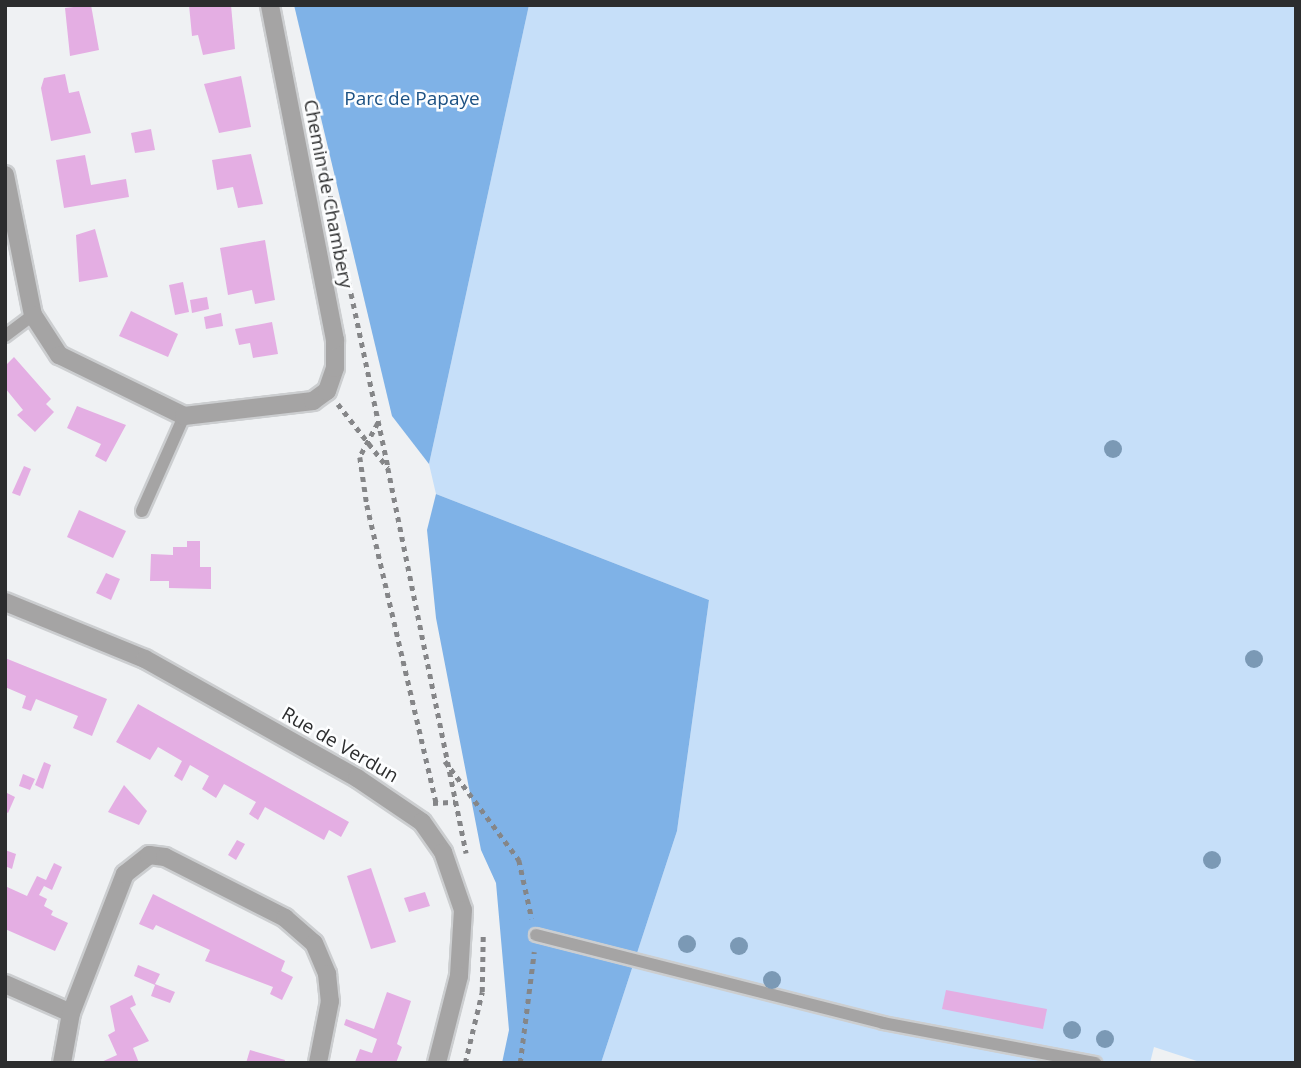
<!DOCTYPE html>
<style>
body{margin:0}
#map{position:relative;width:1301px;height:1068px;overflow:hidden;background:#eff1f3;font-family:"Open Sans",sans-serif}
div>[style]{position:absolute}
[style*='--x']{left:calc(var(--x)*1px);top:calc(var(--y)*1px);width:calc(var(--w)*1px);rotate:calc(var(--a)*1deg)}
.green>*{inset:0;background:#c6dff9}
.forest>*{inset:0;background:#7fb2e7}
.building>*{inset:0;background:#e4aee3}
.path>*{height:4.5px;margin-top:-2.25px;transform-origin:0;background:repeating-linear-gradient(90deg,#858688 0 5px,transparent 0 10px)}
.roads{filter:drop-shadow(2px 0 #ccced0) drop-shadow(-2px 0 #ccced0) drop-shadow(0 2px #ccced0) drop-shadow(0 -2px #ccced0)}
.service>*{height:12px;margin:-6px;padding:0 6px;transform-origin:6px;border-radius:6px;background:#a5a4a4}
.minor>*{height:18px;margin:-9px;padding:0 9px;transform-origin:9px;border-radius:9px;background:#a5a4a4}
.trees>*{width:18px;height:18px;margin:-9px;border-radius:50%;background:#7b99b5}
span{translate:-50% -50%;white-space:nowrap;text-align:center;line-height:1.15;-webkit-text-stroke:5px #fdfeff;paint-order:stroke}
.park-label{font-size:19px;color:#1c5183}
.street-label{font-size:19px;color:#2c2d2e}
.frame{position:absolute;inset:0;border:7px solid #2c2d2e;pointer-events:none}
</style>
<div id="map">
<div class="green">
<div style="clip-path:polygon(529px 5px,1296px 5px,1296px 1063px,1203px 1063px,1154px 1047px,1150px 1063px,601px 1063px,677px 831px,709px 600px,436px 494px,429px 464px)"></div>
</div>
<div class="forest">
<div style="clip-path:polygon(294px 5px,529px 5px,429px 464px,392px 416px)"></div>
<div style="clip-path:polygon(436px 494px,709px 600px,677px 831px,601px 1063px,502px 1063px,509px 1030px,496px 883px,481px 850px,436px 618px,427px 530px)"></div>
</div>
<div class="building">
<div style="clip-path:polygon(91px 5px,99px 50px,70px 56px,65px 8px)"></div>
<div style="clip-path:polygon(189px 5px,231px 5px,235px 49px,203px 55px,198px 35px,192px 36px)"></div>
<div style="clip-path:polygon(65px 74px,69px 93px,79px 91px,91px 133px,51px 141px,41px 88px,44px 78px)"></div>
<div style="clip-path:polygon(241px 76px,251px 127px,219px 133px,204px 84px)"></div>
<div style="clip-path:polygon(151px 129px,155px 150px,135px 153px,131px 133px)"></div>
<div style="clip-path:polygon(251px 154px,263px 204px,238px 208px,233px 187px,217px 190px,212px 160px)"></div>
<div style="clip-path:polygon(85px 155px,91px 185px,126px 179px,129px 197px,64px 208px,56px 160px)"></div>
<div style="clip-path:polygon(95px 229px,108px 277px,79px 282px,76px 235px)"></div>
<div style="clip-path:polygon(265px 240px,275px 300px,255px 304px,252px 290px,228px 295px,220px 248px)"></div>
<div style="clip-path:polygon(183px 282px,189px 312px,175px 315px,169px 285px)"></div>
<div style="clip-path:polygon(207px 297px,209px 309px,192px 313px,190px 300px)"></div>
<div style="clip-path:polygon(131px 311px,178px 334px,168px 357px,119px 336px)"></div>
<div style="clip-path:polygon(221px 313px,223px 326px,206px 329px,204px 317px)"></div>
<div style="clip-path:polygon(272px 322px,278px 354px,253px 358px,250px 343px,239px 345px,235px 329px)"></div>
<div style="clip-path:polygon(14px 357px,51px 399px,46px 404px,54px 412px,35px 432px,17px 415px,23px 410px,5px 388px,5px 366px)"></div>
<div style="clip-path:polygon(77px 406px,126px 425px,106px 462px,95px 456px,101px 444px,67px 428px)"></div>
<div style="clip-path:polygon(24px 466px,31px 469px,20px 496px,12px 493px)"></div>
<div style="clip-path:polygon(79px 510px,126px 531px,113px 558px,67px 537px)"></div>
<div style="clip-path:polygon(187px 541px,200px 541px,200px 567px,211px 567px,211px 589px,169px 588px,169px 581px,150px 581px,151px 554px,173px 555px,173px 547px,187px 547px)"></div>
<div style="clip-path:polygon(106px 573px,120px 579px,111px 600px,96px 593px)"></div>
<div style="clip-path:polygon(5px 658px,107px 699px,92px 736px,73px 728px,78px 716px,36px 699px,31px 711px,22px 708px,26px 696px,5px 687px)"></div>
<div style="clip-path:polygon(138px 704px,349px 822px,341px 837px,329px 830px,324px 840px,265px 807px,258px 820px,249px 814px,256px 802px,224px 784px,216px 798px,202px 789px,209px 776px,190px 765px,182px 781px,174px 776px,182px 761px,158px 747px,150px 760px,116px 742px)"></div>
<div style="clip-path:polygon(44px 762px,51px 765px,43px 789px,35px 785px)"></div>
<div style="clip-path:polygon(23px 774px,35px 779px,30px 790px,19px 786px)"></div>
<div style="clip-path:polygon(124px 785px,147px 811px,139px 825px,108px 812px)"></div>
<div style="clip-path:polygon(5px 792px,15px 797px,8px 813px,5px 811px)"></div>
<div style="clip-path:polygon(237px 840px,245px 844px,236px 860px,228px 855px)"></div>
<div style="clip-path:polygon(5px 850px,16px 854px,12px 869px,5px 866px)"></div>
<div style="clip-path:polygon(54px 863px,62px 867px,52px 890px,44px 886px,39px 895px,47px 899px,44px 906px,53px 911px,51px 915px,68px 923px,55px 951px,5px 929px,5px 886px,27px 896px,37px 876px,46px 880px)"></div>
<div style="clip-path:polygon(371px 868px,396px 942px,371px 949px,347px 876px)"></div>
<div style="clip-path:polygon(425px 892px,430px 906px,409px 912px,404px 898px)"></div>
<div style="clip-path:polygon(153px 894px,285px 961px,281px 971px,293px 977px,282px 1000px,270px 994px,273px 987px,205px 961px,210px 950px,156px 925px,153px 930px,139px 924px)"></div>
<div style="clip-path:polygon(138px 965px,160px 974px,155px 984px,175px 992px,170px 1003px,151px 996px,155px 985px,134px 976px)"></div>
<div style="clip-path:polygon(946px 990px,1047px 1009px,1043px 1029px,942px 1009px)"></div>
<div style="clip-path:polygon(387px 992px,411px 1001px,397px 1044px,402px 1047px,396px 1063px,355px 1062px,360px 1049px,372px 1053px,377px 1039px,344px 1025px,346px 1019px,374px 1029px)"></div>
<div style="clip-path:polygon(132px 995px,136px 1005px,130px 1008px,149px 1041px,133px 1048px,139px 1063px,99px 1063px,117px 1055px,108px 1035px,115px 1031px,110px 1006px)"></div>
<div style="clip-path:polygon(250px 1050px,285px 1060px,284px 1063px,246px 1063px)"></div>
</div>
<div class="path">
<div style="--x:318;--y:137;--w:337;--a:78"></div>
<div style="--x:338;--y:404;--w:81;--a:52"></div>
<div style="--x:388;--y:468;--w:393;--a:78.5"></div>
<div style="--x:378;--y:423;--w:38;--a:118"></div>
<div style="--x:360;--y:457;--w:49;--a:81.7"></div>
<div style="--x:367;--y:505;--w:309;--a:76.9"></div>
<div style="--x:445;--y:761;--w:124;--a:53.2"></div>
<div style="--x:519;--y:860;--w:60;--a:77.6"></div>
<div style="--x:433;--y:803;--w:22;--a:-3"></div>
<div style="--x:465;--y:1063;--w:73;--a:-76.5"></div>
<div style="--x:482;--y:992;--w:59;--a:-89"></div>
<div style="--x:520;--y:1063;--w:112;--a:-82.8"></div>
</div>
<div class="roads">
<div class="service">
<div style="--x:5;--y:336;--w:35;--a:-37"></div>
<div style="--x:142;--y:511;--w:104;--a:-66.1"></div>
<div style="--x:536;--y:935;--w:358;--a:14.2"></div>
<div style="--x:883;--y:1023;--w:216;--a:10.7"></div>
</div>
<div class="minor">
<div style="--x:5;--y:175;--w:143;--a:78.7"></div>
<div style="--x:33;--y:315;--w:48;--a:57"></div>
<div style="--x:59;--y:355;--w:139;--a:26"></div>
<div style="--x:184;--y:416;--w:130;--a:-6.6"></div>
<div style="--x:313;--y:401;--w:17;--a:-36"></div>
<div style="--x:327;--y:391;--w:24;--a:-71"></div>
<div style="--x:335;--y:368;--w:28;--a:-90"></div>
<div style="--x:335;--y:340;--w:341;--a:-101"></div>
<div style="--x:5;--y:602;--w:151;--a:22.2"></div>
<div style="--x:145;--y:659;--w:243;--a:29.3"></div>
<div style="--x:357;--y:778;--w:78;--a:34.1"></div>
<div style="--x:422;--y:822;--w:37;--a:55"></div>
<div style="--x:443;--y:852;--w:61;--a:71"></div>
<div style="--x:463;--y:910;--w:66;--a:93.5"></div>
<div style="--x:459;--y:976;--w:90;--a:104.2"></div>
<div style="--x:5;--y:984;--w:72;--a:23.7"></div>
<div style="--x:71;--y:1013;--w:51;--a:100.2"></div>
<div style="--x:71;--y:1013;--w:149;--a:-68.8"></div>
<div style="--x:125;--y:874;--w:31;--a:-38"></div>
<div style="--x:149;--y:855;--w:16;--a:7"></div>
<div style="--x:165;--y:857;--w:135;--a:26.9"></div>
<div style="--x:285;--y:918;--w:38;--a:41"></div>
<div style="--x:314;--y:943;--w:34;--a:67"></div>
<div style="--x:327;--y:974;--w:27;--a:84"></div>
<div style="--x:330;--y:1001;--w:63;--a:101"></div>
</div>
</div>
<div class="trees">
<div style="left:1113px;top:449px"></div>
<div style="left:1254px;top:659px"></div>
<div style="left:1212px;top:860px"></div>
<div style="left:687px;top:944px"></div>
<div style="left:739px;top:946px"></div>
<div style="left:772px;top:980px"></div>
<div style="left:1072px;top:1030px"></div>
<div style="left:1105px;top:1039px"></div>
</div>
<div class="park-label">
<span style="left:412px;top:99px">Parc de Papaye</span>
</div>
<div class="street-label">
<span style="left:328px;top:194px;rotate:79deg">Chemin de Chambery</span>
<span style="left:340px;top:745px;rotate:30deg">Rue de Verdun</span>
</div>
<div class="frame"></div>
</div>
